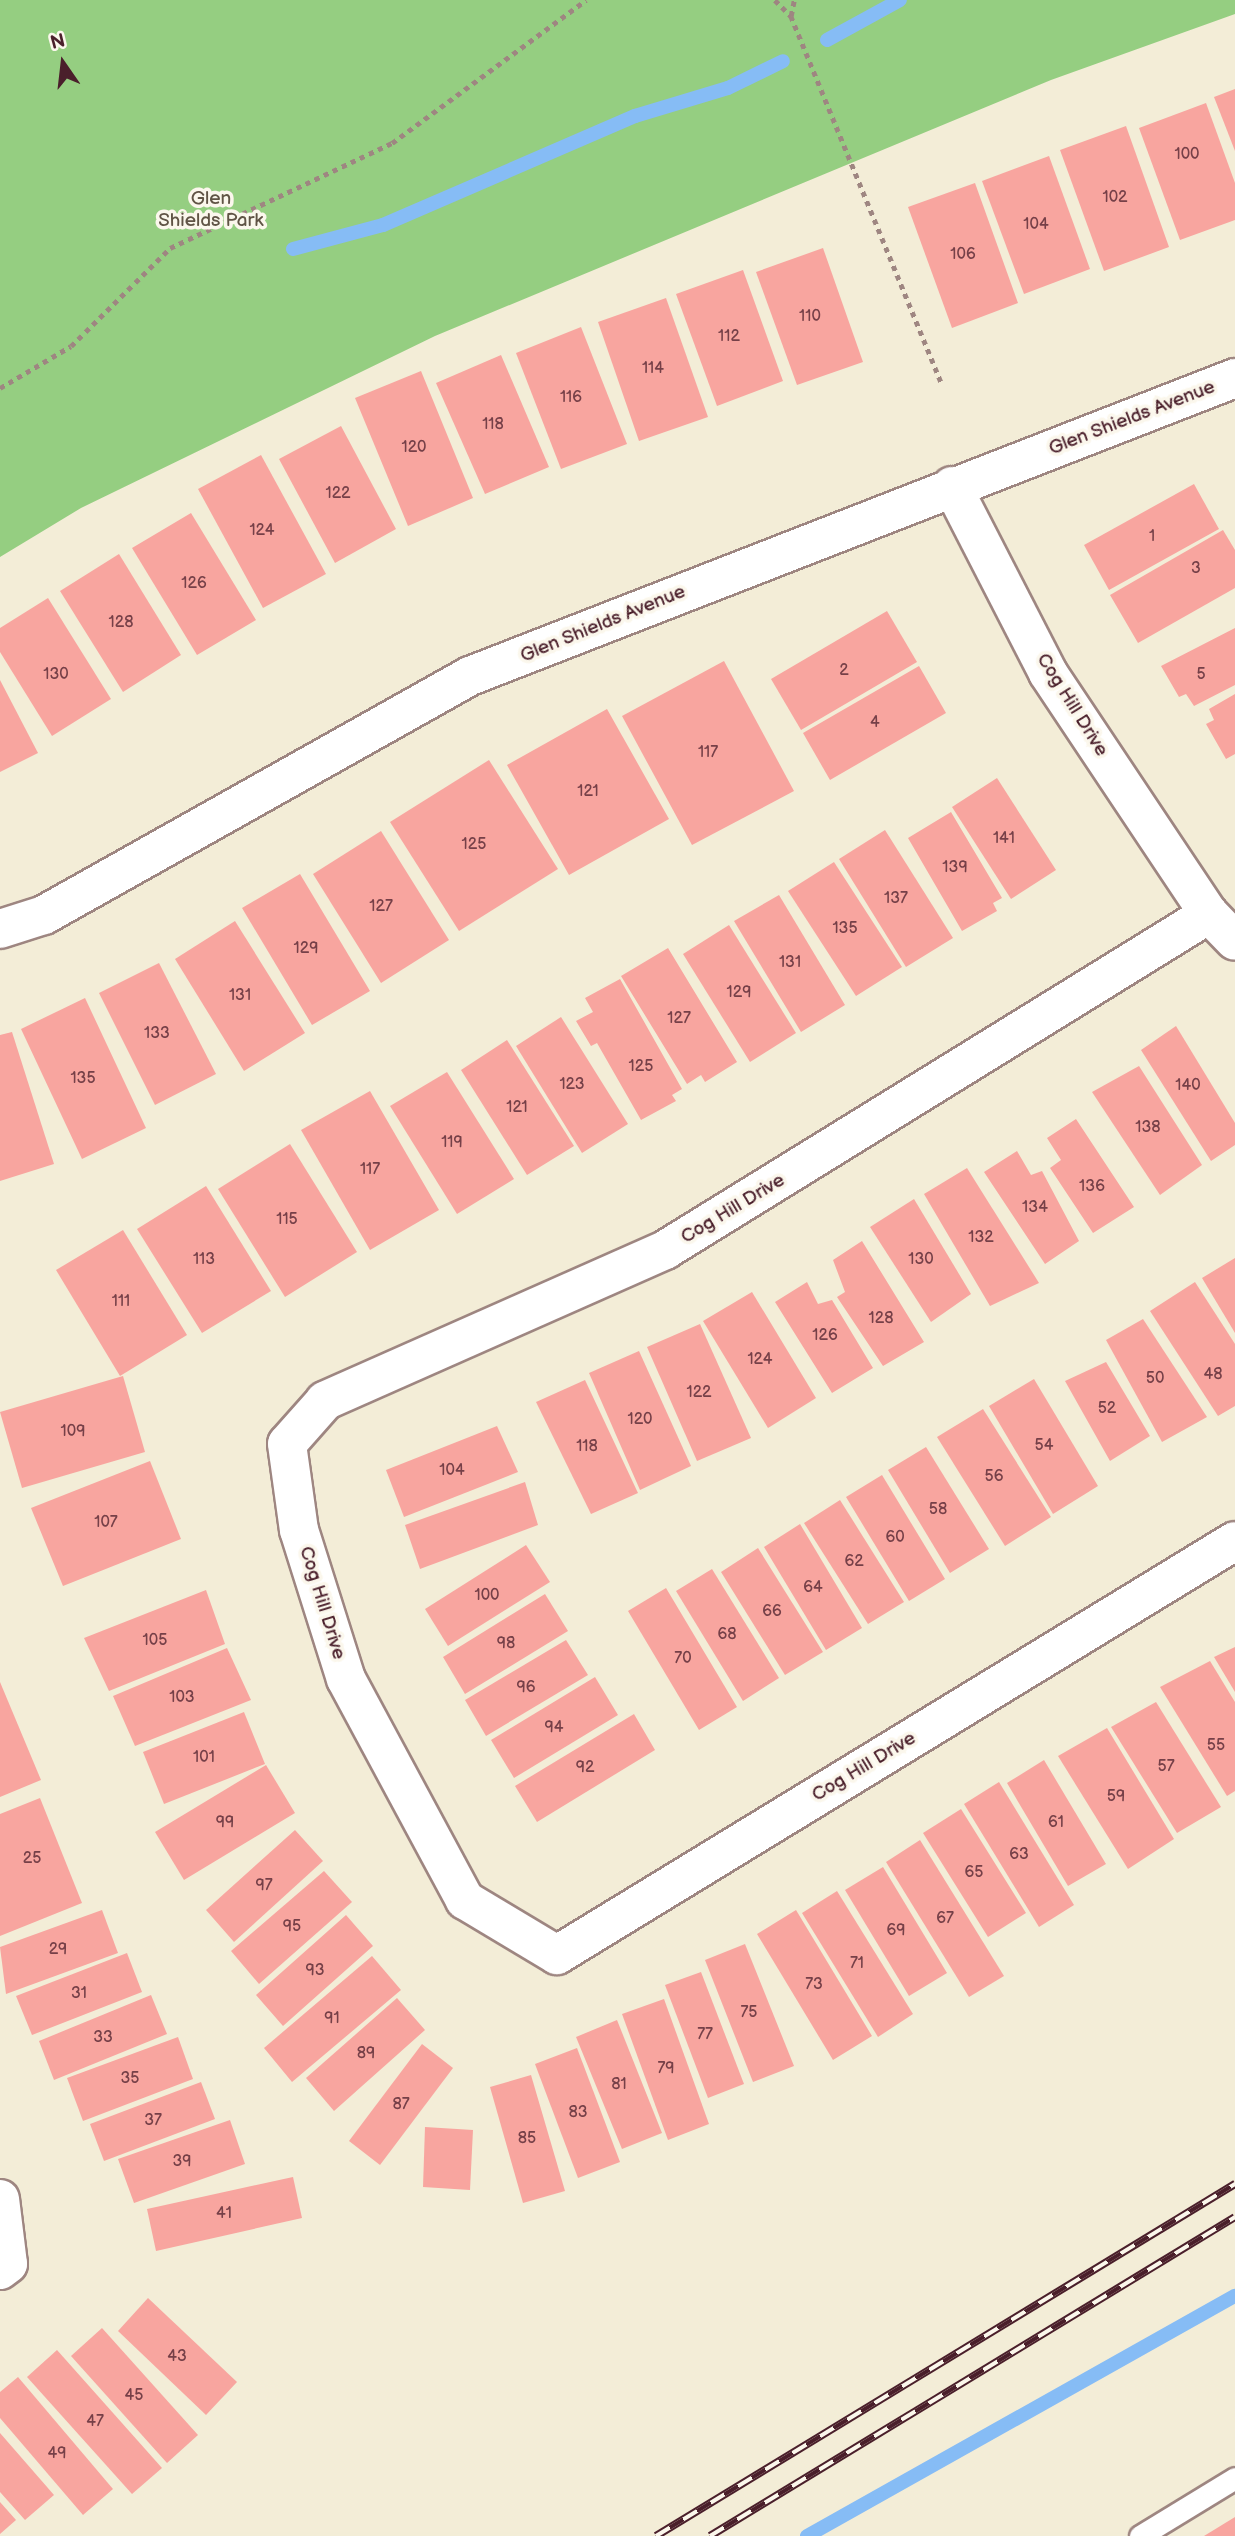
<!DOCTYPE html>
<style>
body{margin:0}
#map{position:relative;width:1235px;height:2536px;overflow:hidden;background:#f3edd7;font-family:"Balsamiq Sans",sans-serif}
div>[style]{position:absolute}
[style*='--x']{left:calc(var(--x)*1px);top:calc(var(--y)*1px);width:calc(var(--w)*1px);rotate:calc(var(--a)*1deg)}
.green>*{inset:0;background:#95ce81}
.stream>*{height:14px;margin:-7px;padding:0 7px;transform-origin:7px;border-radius:7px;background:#86bcf5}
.building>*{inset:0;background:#f8a59f}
.path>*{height:4.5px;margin-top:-2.25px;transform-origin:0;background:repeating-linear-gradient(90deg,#9e8681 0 5px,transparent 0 10px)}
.roads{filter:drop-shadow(2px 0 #9e8681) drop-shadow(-2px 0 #9e8681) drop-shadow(0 2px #9e8681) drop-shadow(0 -2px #9e8681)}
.service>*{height:21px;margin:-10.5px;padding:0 10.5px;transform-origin:10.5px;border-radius:10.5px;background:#fff}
.minor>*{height:38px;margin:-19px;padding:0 19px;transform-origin:19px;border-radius:19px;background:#fff}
.tertiary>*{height:38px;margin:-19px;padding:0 19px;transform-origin:19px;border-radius:19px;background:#fff}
.rail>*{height:8px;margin-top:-4px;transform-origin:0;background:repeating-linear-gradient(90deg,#fbf7ec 0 16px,#4a1f2b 0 32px);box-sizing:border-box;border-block:2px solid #4a1f2b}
span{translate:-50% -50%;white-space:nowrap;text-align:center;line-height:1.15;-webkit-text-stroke:7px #fbf7ec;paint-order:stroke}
.number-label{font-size:16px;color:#764048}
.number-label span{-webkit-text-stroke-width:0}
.park-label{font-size:19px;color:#605445}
.street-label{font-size:19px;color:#4a1f2b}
.north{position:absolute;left:28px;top:28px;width:70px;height:70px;-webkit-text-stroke:5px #fbf7ec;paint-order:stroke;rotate:346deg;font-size:19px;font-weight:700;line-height:28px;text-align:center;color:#4a1f2b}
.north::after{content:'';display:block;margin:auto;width:24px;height:32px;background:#4a1f2b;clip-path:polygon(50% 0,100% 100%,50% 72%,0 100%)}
</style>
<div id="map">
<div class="green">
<div style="clip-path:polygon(0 0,1235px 0,1235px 14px,1051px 80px,435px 336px,81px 508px,0 557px)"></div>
</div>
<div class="stream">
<div style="--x:827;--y:40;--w:83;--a:-28.7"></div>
<div style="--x:293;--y:249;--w:93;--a:-14.9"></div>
<div style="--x:383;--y:225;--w:275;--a:-23.4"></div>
<div style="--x:635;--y:116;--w:97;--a:-16.8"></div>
<div style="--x:728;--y:88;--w:61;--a:-26.1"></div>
<div style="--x:807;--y:2536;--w:491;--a:-29.3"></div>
</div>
<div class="building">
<div style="clip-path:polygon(1235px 89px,1235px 151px,1214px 97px)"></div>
<div style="clip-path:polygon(1206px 103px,1235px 183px,1235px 220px,1180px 240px,1139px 128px)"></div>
<div style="clip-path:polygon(1126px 126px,1169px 247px,1104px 271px,1060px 150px)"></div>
<div style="clip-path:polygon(1049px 156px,1090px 269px,1024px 294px,982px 181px)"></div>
<div style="clip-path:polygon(975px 183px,1018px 303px,952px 328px,908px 207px)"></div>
<div style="clip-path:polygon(823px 248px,863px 362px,797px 385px,756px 272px)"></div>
<div style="clip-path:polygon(743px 270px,783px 381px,717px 406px,676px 294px)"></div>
<div style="clip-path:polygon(666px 298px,708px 417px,639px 441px,598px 322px)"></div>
<div style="clip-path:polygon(581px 327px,627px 444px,561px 469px,516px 353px)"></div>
<div style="clip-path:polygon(501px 355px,549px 467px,485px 494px,436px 383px)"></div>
<div style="clip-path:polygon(421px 371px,473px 498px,408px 526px,355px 398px)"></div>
<div style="clip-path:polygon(341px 426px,396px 529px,335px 563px,279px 459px)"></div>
<div style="clip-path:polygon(261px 455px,326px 574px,263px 608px,198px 489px)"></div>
<div style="clip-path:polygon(1194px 484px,1219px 529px,1109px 590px,1084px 545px)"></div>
<div style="clip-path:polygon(191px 513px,256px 620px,197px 655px,132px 548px)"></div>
<div style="clip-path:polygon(1223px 530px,1235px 550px,1235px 588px,1138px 643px,1110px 595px)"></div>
<div style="clip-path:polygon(119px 554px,181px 655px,123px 692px,60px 591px)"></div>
<div style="clip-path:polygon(48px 598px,111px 699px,52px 736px,0 652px,0 628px)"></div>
<div style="clip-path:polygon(887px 611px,917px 662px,801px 730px,771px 679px)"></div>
<div style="clip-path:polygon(1235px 628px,1235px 685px,1194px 706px,1186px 694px,1179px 697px,1161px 666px)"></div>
<div style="clip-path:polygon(724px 661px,794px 791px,692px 845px,622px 716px)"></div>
<div style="clip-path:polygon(919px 666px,946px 713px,830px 780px,803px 733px)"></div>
<div style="clip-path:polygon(0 680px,38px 753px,0 772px)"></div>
<div style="clip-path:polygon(1235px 694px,1235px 754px,1226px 759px,1206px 724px,1214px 720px,1209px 709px)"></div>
<div style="clip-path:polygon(607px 709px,669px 819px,569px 875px,507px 765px)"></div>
<div style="clip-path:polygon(489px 760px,558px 869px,459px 931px,390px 822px)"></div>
<div style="clip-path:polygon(997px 778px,1056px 870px,1011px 899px,952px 807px)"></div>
<div style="clip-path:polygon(951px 812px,1002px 898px,993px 903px,997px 911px,962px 931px,908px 838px)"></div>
<div style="clip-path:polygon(885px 830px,953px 938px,906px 967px,839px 859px)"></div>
<div style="clip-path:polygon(381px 831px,449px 940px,381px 983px,313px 874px)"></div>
<div style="clip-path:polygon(834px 862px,902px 967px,856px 996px,788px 891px)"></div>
<div style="clip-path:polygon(300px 874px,370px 991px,312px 1025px,242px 908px)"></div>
<div style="clip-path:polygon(779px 895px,845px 1005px,801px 1032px,734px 921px)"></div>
<div style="clip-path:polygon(235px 921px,305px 1033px,244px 1071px,175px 959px)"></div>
<div style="clip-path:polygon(729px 925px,796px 1033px,750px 1062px,683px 954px)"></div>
<div style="clip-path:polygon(668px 948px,737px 1062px,705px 1082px,701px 1075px,687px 1084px,621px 976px)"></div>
<div style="clip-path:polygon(159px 963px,216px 1074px,155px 1105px,99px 993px)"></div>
<div style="clip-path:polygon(620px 979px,682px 1089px,672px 1095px,676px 1101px,641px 1120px,597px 1043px,591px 1046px,576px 1021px,593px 1012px,585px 998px)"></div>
<div style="clip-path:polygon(85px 998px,146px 1128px,82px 1159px,21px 1029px)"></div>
<div style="clip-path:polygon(561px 1017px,628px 1124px,582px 1153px,516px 1046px)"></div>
<div style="clip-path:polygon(1176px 1026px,1235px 1123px,1235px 1145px,1211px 1161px,1141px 1050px)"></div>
<div style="clip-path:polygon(12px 1032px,54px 1164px,0 1181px,0 1035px)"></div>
<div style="clip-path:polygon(507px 1040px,574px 1146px,527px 1175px,461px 1070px)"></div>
<div style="clip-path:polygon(1139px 1066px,1202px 1165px,1160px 1195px,1092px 1092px)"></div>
<div style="clip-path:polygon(447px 1072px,514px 1179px,457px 1214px,390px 1106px)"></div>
<div style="clip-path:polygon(370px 1091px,439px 1210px,370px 1250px,301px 1130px)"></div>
<div style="clip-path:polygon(1076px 1119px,1134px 1207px,1093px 1233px,1050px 1168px,1061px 1160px,1047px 1138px)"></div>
<div style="clip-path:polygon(290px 1144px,357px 1252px,285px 1297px,218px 1189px)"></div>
<div style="clip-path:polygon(1017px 1151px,1031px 1175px,1042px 1171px,1079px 1241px,1045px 1264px,984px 1172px)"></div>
<div style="clip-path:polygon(967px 1168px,1039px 1283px,990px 1306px,924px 1194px)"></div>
<div style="clip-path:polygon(206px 1186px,271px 1291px,202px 1333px,137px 1229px)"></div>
<div style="clip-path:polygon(914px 1199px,971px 1294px,931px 1322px,870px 1227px)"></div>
<div style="clip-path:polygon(123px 1230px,187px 1335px,120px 1376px,56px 1270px)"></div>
<div style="clip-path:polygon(862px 1241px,924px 1342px,883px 1366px,837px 1297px,845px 1292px,833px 1260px)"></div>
<div style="clip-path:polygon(1235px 1258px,1235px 1333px,1202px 1278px)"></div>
<div style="clip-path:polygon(807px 1282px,818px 1304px,832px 1300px,873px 1368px,832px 1393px,775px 1302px)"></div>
<div style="clip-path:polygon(1195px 1282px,1235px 1344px,1235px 1406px,1218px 1416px,1150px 1311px)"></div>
<div style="clip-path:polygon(752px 1292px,816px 1398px,768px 1428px,703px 1321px)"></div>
<div style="clip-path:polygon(1143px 1319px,1207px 1417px,1162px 1442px,1106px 1340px)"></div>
<div style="clip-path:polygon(700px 1324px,751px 1438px,697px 1461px,647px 1347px)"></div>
<div style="clip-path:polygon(639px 1351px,691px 1466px,640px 1490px,589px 1373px)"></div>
<div style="clip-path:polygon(1106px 1362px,1150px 1436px,1110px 1461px,1065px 1381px)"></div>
<div style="clip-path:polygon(123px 1376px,145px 1452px,22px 1488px,0 1412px)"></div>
<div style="clip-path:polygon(1034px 1379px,1098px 1486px,1053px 1514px,989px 1406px)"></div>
<div style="clip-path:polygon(585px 1380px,638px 1493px,591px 1514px,536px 1402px)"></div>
<div style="clip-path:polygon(983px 1409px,1051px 1517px,1005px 1546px,937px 1437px)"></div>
<div style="clip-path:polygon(497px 1426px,518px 1472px,404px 1517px,386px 1470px)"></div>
<div style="clip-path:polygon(926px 1447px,989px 1549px,950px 1573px,888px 1470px)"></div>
<div style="clip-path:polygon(150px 1461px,181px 1539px,63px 1586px,31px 1508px)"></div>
<div style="clip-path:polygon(882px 1475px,945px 1579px,909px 1601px,846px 1497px)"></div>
<div style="clip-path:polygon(525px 1482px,538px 1525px,420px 1569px,405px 1525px)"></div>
<div style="clip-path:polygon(840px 1500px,904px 1602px,868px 1624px,804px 1523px)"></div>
<div style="clip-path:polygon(800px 1524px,862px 1628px,826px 1650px,764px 1547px)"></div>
<div style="clip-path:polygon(526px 1545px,550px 1582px,448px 1646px,425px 1609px)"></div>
<div style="clip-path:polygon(758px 1548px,823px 1652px,785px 1675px,721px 1572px)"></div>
<div style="clip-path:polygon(712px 1569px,779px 1678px,743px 1701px,676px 1591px)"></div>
<div style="clip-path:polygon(666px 1588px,737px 1707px,699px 1730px,628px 1611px)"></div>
<div style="clip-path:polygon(206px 1590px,225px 1644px,109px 1691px,84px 1638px)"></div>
<div style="clip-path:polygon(545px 1594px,568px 1631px,465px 1694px,443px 1657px)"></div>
<div style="clip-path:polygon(566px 1640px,588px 1675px,486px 1736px,465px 1700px)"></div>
<div style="clip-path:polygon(1235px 1647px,1235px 1692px,1214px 1657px)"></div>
<div style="clip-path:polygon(227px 1648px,251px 1700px,135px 1746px,113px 1696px)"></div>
<div style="clip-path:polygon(1210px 1661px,1235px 1702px,1235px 1791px,1227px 1796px,1160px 1687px)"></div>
<div style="clip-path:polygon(595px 1677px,618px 1715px,514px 1778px,491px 1740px)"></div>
<div style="clip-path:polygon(0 1682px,41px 1780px,0 1797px)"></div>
<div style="clip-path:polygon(1156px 1702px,1221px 1807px,1177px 1833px,1111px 1727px)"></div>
<div style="clip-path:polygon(244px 1712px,265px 1764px,164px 1804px,143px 1752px)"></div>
<div style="clip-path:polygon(634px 1714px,655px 1750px,537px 1822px,515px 1786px)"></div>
<div style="clip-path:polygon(1107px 1728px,1174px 1839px,1128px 1869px,1058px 1756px)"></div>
<div style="clip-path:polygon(1044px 1760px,1106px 1864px,1068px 1886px,1007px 1783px)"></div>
<div style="clip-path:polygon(266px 1765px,295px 1813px,184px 1880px,155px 1832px)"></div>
<div style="clip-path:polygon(999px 1782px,1074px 1905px,1039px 1927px,964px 1804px)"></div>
<div style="clip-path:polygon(40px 1798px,82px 1903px,0 1936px,0 1814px)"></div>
<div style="clip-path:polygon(961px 1809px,1026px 1913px,988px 1937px,923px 1833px)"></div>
<div style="clip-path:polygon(295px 1830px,323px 1861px,234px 1942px,206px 1910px)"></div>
<div style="clip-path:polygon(920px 1840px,1004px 1976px,969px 1997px,886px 1862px)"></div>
<div style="clip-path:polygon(883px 1867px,947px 1973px,909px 1996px,845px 1890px)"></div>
<div style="clip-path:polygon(324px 1871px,352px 1902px,259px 1984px,231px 1951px)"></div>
<div style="clip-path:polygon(837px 1891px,913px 2014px,878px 2037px,802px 1913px)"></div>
<div style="clip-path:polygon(102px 1910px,118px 1953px,6px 1994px,0 1947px)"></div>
<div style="clip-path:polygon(796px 1910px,872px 2036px,833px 2060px,757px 1934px)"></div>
<div style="clip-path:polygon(346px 1915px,373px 1946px,283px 2026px,256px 1995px)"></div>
<div style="clip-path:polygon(745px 1944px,794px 2066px,753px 2082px,705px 1960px)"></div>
<div style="clip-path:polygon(127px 1953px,142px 1992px,32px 2035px,16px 1996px)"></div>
<div style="clip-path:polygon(372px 1956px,401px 1990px,292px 2082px,264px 2048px)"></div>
<div style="clip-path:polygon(701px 1972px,744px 2084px,708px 2098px,665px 1985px)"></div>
<div style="clip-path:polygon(151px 1995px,167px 2034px,54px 2080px,39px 2041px)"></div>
<div style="clip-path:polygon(397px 1998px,425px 2030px,334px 2111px,306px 2078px)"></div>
<div style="clip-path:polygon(664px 1999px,709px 2124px,668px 2140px,622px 2014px)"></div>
<div style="clip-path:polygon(617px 2020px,662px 2133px,622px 2149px,576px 2037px)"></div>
<div style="clip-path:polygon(178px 2037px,193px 2079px,83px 2121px,67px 2078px)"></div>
<div style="clip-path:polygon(422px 2044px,453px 2068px,380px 2165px,349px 2141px)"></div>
<div style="clip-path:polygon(577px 2048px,620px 2162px,578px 2178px,535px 2064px)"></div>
<div style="clip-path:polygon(531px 2075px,565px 2191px,523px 2203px,490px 2087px)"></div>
<div style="clip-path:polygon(201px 2082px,215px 2119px,104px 2161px,90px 2124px)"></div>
<div style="clip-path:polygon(230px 2120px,245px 2164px,134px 2203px,118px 2159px)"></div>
<div style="clip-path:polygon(425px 2127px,473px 2130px,470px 2190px,423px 2187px)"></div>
<div style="clip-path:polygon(293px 2177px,302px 2218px,156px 2251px,147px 2209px)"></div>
<div style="clip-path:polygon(148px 2298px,237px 2382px,206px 2415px,118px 2331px)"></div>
<div style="clip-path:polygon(102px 2328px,198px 2435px,167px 2463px,71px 2356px)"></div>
<div style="clip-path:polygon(57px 2350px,162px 2468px,132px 2494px,27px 2377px)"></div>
<div style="clip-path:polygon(18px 2377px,113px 2489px,83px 2515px,0 2418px,0 2392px)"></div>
<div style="clip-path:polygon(0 2433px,54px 2495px,25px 2520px,0 2492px)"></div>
<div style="clip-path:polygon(0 2502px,16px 2520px,0 2534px)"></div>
<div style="clip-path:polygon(1235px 2517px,1235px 2536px,1204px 2536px)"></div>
</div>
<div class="path">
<div style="--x:775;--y:0;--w:23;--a:45"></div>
<div style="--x:791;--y:16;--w:398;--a:67.7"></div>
<div style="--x:791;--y:16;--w:16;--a:-79"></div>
<div style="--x:0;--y:388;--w:82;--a:-30.6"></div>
<div style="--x:71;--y:346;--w:139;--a:-44.7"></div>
<div style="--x:170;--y:248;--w:246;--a:-25.3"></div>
<div style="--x:392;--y:143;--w:241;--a:-36.4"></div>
</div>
<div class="roads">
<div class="service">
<div style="--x:1140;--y:2536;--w:111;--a:-31.4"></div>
</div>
<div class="minor">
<div style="--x:952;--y:486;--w:210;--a:62.8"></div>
<div style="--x:1048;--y:673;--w:290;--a:56.3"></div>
<div style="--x:1209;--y:914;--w:37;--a:46"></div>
<div style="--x:1209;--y:914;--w:639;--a:148.3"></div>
<div style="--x:665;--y:1250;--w:372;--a:156.1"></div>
<div style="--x:325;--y:1401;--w:57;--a:131.5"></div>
<div style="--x:287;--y:1444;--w:87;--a:82.1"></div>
<div style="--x:299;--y:1530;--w:156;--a:72.5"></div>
<div style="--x:346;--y:1679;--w:251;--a:61.7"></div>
<div style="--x:465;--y:1900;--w:107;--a:30.9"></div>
<div style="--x:557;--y:1955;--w:794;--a:-31.41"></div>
<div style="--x:0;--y:2199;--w:65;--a:83"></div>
<div style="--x:8;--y:2264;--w:10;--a:143"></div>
</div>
<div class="tertiary">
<div style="--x:0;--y:929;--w:46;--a:-17.7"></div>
<div style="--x:44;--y:915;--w:488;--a:-29.3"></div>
<div style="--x:470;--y:676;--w:821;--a:-21.28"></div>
</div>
</div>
<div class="rail">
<div style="--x:656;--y:2536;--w:678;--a:-31.3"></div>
<div style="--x:710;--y:2536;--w:614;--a:-31.28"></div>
</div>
<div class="number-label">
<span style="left:1187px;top:155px">100</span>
<span style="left:1115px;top:198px">102</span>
<span style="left:1036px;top:225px">104</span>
<span style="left:963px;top:255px">106</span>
<span style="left:810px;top:317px">110</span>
<span style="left:729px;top:337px">112</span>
<span style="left:653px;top:369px">114</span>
<span style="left:571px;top:398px">116</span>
<span style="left:493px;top:425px">118</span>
<span style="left:414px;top:448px">120</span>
<span style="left:338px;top:494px">122</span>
<span style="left:262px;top:531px">124</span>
<span style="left:1152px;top:537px">1</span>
<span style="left:1196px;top:569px">3</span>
<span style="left:194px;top:584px">126</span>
<span style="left:121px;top:623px">128</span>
<span style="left:844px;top:671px">2</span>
<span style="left:56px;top:675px">130</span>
<span style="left:1201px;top:675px">5</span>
<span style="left:875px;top:723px">4</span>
<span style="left:708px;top:753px">117</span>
<span style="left:588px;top:792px">121</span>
<span style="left:1004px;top:839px">141</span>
<span style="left:474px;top:845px">125</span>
<span style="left:955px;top:868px">139</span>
<span style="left:896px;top:899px">137</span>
<span style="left:381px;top:907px">127</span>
<span style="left:845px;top:929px">135</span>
<span style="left:306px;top:949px">129</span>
<span style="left:790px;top:963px">131</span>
<span style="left:739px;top:993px">129</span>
<span style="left:240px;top:996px">131</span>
<span style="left:679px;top:1019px">127</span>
<span style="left:157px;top:1034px">133</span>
<span style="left:641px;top:1067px">125</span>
<span style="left:83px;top:1079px">135</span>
<span style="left:572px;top:1085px">123</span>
<span style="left:1188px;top:1086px">140</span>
<span style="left:517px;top:1108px">121</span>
<span style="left:1148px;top:1128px">138</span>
<span style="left:452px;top:1143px">119</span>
<span style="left:370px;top:1170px">117</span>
<span style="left:1092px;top:1187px">136</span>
<span style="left:1035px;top:1208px">134</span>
<span style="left:287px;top:1220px">115</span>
<span style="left:981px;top:1238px">132</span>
<span style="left:204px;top:1260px">113</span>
<span style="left:921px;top:1260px">130</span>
<span style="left:121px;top:1302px">111</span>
<span style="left:881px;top:1319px">128</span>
<span style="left:825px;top:1336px">126</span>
<span style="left:760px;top:1360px">124</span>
<span style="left:1213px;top:1375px">48</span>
<span style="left:1155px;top:1379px">50</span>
<span style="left:699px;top:1393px">122</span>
<span style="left:1107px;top:1409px">52</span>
<span style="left:640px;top:1420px">120</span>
<span style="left:73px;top:1432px">109</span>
<span style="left:1044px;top:1446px">54</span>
<span style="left:587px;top:1447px">118</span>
<span style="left:452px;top:1471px">104</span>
<span style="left:994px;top:1477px">56</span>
<span style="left:938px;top:1510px">58</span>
<span style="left:106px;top:1523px">107</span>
<span style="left:895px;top:1538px">60</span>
<span style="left:854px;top:1562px">62</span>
<span style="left:813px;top:1588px">64</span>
<span style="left:487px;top:1596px">100</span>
<span style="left:772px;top:1612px">66</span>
<span style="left:727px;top:1635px">68</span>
<span style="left:155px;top:1641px">105</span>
<span style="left:506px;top:1644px">98</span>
<span style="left:683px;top:1659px">70</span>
<span style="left:526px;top:1688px">96</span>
<span style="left:182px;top:1698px">103</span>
<span style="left:554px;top:1728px">94</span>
<span style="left:1216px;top:1746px">55</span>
<span style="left:204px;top:1758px">101</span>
<span style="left:1166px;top:1767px">57</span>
<span style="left:585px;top:1768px">92</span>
<span style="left:1116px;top:1797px">59</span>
<span style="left:225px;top:1823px">99</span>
<span style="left:1056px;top:1823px">61</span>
<span style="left:1019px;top:1855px">63</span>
<span style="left:32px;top:1859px">25</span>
<span style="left:974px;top:1873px">65</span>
<span style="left:264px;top:1886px">97</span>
<span style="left:945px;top:1919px">67</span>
<span style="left:292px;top:1927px">95</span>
<span style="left:896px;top:1931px">69</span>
<span style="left:58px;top:1950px">29</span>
<span style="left:857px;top:1964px">71</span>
<span style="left:315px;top:1971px">93</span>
<span style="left:814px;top:1985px">73</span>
<span style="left:79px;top:1994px">31</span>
<span style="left:749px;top:2013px">75</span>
<span style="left:332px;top:2019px">91</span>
<span style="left:705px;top:2035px">77</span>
<span style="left:103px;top:2038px">33</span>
<span style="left:366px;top:2054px">89</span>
<span style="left:666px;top:2069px">79</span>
<span style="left:130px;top:2079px">35</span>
<span style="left:619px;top:2085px">81</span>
<span style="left:401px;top:2105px">87</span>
<span style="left:578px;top:2113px">83</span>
<span style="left:153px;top:2121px">37</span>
<span style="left:527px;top:2139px">85</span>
<span style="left:182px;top:2162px">39</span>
<span style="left:224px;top:2214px">41</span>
<span style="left:177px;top:2357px">43</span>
<span style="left:134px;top:2396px">45</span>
<span style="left:95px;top:2422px">47</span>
<span style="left:57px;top:2454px">49</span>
</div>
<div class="park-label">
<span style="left:211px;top:210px">Glen<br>Shields Park</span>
</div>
<div class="street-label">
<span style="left:1132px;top:418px;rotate:-21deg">Glen Shields Avenue</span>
<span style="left:603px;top:624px;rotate:-22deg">Glen Shields Avenue</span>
<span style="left:1072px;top:705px;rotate:58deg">Cog Hill Drive</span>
<span style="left:733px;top:1209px;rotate:-31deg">Cog Hill Drive</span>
<span style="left:322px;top:1603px;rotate:73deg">Cog Hill Drive</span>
<span style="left:864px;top:1767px;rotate:-31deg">Cog Hill Drive</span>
</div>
<div class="north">N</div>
</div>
